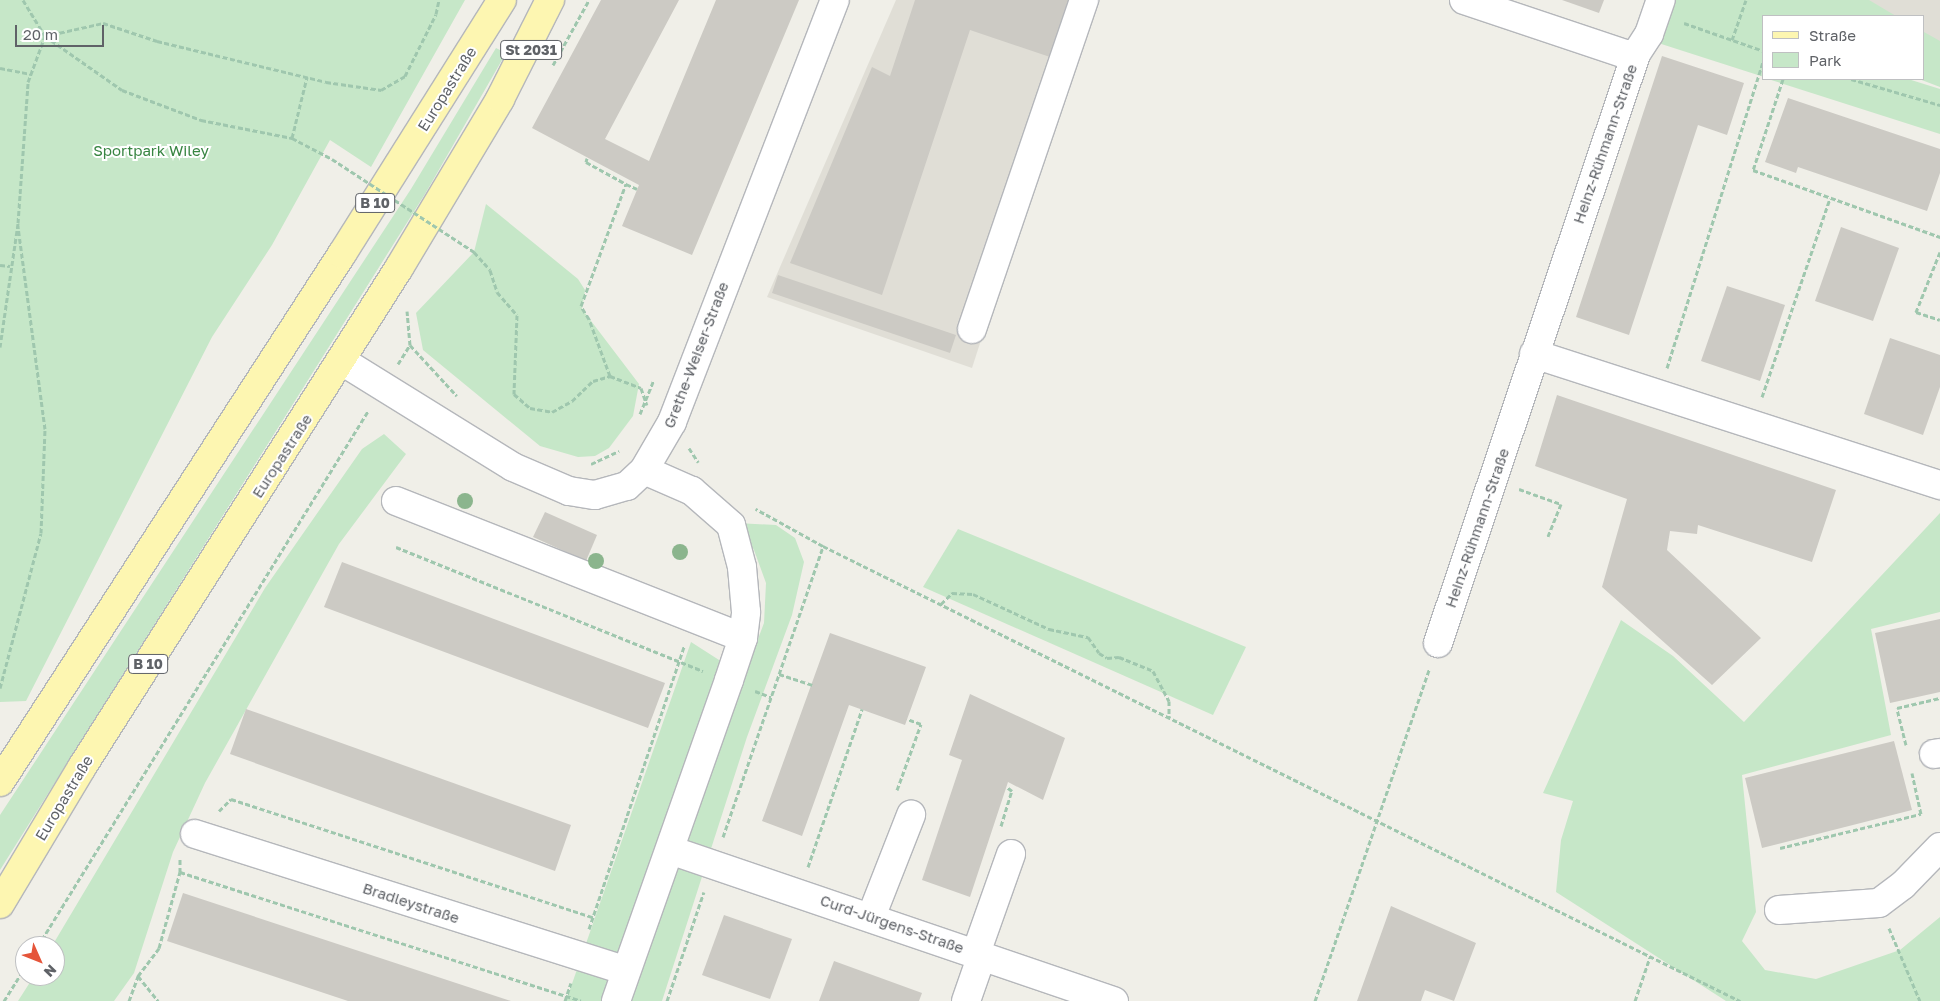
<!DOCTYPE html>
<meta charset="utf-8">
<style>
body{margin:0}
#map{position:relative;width:1940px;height:1001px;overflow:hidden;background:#f0efe8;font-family:"Golos Text",sans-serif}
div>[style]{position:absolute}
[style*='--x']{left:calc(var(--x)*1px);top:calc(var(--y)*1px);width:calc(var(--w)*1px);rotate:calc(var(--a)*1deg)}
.education>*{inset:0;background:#e0ded6}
.green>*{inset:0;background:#c6e7c8}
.building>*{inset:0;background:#cccac4}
.path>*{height:3px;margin-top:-1.5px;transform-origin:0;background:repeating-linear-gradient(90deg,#9fc7ae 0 5px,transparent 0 7.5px)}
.roads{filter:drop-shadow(1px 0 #b5b7bb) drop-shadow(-1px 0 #b5b7bb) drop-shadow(0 1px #b5b7bb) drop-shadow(0 -1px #b5b7bb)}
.minor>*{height:28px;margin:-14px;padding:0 14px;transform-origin:14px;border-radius:14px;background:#fff}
.major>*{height:28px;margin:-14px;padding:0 14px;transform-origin:14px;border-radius:14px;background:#fdf6b1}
.path-bridge>*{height:3px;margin-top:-1.5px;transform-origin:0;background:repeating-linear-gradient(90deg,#9fc7ae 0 5px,transparent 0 7.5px)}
.trees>*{width:16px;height:16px;margin:-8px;border-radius:50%;background:#8bb58d}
span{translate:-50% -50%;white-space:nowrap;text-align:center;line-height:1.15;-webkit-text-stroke:4px #fff;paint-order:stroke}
.shield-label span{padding:1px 4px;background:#fff;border:1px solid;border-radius:4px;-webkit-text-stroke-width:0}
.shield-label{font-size:14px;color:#5f6267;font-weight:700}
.street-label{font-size:15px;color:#5f6267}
.park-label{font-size:15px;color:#388542}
.legend{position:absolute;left:1762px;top:15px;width:162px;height:65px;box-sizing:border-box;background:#fff;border:1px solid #bfc0c2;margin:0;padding:6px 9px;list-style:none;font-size:15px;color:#5f6267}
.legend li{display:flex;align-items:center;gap:10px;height:25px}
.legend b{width:25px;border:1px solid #bfc0c2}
.north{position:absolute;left:15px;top:936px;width:50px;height:50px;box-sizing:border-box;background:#fff;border:1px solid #bfc0c2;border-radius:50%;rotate:134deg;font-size:14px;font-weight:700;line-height:20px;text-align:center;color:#5f6267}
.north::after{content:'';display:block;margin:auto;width:18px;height:22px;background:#e5553a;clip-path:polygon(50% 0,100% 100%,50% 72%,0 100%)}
.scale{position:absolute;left:15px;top:25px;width:89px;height:22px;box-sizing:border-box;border:2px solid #5f6267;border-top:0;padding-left:6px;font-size:15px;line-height:18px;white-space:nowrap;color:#5f6267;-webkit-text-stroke:4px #fff;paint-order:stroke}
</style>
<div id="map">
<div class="education">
<div style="clip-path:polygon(896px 0,1091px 0,972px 368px,767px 297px)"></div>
<div style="clip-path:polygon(1838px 0,1940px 0,1940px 58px,1924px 50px,1924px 16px,1861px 16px)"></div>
</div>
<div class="green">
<div style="clip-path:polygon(0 0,465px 0,371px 167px,330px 140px,272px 245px,212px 337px,26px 701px,0 702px)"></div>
<div style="clip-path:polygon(1665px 0,1869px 0,1896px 16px,1764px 16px,1764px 77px,1652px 41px)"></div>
<div style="clip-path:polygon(1924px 32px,1940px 41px,1940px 87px,1919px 79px,1924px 79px)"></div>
<div style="clip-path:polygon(496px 48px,506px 53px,425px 194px,0 870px,0 815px,411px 189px)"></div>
<div style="clip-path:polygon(1768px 79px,1908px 79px,1940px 89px,1940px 134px)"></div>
<div style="clip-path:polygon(486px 204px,578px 279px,585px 290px,582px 309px,639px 384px,633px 416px,609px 448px,595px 456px,578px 457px,540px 446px,423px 350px,416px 313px,474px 252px)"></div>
<div style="clip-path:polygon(384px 434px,406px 454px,339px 544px,205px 783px,173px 852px,134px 973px,114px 1001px,18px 1001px,34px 976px,55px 976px,55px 946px,52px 946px,265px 588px,362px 449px)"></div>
<div style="clip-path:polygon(1940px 513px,1940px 612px,1871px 629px,1891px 735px,1742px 775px,1756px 912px,1742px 941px,1765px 970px,1816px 979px,1900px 950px,1940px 917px,1940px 1001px,1726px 1001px,1556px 892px,1561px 840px,1573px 801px,1543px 793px,1621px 620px,1673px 656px,1744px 722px)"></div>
<div style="clip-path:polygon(737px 523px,776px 525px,795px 538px,804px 562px,792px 615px,747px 737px,662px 1001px,566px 1001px,691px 642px,744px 676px,764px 623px,766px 583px,754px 550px)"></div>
<div style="clip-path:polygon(958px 529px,1246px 647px,1213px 715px,923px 587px)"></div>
</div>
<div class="building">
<div style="clip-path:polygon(601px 0,679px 0,605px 139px,649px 161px,716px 0,799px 0,692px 255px,622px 226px,639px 185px,532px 128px)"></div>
<div style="clip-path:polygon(915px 0,1069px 0,1050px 57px,970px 30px,882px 295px,790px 263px,872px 67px,890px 76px)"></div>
<div style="clip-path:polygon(1562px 0,1604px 0,1599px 13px)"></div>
<div style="clip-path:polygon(1662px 56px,1744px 83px,1727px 135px,1698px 125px,1629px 335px,1576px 317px)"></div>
<div style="clip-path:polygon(1788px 98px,1940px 149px,1940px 173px,1927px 211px,1798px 167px,1796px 173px,1765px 162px)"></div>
<div style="clip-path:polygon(1841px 227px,1899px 248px,1873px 321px,1815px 301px)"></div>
<div style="clip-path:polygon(778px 275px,956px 335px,950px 353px,772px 293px)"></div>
<div style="clip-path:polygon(1727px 286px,1785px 305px,1760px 381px,1701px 361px)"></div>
<div style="clip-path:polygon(1890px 338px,1940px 355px,1940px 387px,1923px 435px,1864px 414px)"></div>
<div style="clip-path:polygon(1557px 395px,1836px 490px,1812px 562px,1698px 525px,1697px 534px,1670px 531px,1667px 550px,1761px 638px,1712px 685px,1602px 587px,1627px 499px,1535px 466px)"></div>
<div style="clip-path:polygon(545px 512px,597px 535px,586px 561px,533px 537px)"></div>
<div style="clip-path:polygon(342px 562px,665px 683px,648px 728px,324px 607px)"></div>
<div style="clip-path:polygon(1940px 619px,1940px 692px,1890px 703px,1875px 633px)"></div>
<div style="clip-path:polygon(830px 633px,926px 667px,905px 725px,849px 705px,802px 836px,762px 821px)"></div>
<div style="clip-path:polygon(970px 694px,1065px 738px,1043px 800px,1008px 782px,970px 897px,922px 880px,962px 760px,949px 755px)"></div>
<div style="clip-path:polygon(246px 709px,571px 825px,555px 871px,230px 754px)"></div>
<div style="clip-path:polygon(1894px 741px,1912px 810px,1762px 848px,1745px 778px)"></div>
<div style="clip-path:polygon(183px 893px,511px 1001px,348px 1001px,167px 941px)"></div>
<div style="clip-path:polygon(1391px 906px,1476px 943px,1454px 1001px,1425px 990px,1421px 1001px,1357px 1001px)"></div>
<div style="clip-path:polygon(724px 915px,792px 939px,770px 999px,702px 975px)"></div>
<div style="clip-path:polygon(834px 961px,922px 993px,919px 1001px,819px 1001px)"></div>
</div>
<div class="path">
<div style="--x:23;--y:0;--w:42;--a:58.6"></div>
<div style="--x:45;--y:36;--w:94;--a:35"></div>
<div style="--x:122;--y:90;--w:85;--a:20.8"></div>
<div style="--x:201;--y:120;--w:93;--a:11.2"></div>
<div style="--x:292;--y:138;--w:45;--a:27.7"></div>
<div style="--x:1684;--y:23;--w:85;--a:19.3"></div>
<div style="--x:1732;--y:40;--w:42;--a:-70.7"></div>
<div style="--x:553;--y:65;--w:74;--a:-61"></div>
<div style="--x:0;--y:68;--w:32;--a:11"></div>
<div style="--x:1783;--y:79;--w:96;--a:108.2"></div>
<div style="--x:1753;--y:170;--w:199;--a:19.7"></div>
<div style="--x:1851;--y:79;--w:93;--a:16.3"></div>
<div style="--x:292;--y:138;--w:63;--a:-76.2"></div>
<div style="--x:587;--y:158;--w:4;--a:104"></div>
<div style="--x:586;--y:162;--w:46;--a:28.8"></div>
<div style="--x:474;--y:252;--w:24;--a:48"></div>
<div style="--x:490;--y:270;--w:23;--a:72"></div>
<div style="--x:497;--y:292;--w:30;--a:49"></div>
<div style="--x:517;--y:315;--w:79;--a:92.2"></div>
<div style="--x:514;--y:394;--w:21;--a:41"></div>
<div style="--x:530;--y:408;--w:22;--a:10"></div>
<div style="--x:552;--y:412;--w:23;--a:-29"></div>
<div style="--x:572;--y:401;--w:29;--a:-44"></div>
<div style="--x:593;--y:381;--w:18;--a:-16"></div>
<div style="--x:610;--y:376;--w:33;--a:21"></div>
<div style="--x:641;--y:388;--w:18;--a:71"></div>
<div style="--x:1940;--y:252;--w:65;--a:111.8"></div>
<div style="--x:1916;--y:312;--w:25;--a:18"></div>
<div style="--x:0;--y:265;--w:10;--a:6"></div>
<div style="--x:410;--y:345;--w:69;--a:47.3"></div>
<div style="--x:0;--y:347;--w:125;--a:-81.7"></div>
<div style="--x:18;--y:223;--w:141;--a:-85.9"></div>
<div style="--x:28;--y:82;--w:49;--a:-69.7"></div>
<div style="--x:45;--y:36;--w:59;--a:-12.6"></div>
<div style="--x:103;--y:23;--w:57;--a:18.4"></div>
<div style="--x:157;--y:41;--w:174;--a:13.6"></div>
<div style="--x:326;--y:82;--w:56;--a:8.3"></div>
<div style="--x:381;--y:90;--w:28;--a:-30"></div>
<div style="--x:405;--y:76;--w:69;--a:-63.4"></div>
<div style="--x:436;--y:14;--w:14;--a:-78"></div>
<div style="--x:398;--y:364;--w:22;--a:-58"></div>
<div style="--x:410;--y:345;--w:34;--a:-95"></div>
<div style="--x:1667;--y:368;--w:325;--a:-72.6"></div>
<div style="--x:610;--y:376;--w:61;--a:-110.2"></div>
<div style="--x:589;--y:319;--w:15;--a:-122"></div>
<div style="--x:581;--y:306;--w:130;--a:-69.8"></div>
<div style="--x:626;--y:184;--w:12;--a:24"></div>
<div style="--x:1762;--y:397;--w:210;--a:-71.1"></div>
<div style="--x:640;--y:414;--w:37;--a:-68"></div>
<div style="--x:689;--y:448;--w:17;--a:57"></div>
<div style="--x:591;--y:464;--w:31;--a:-25"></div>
<div style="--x:1519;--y:489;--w:45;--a:19.7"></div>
<div style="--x:1561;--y:504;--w:35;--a:112"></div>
<div style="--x:823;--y:546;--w:1024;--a:26.39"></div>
<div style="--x:396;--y:547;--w:331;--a:22"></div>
<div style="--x:941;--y:604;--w:16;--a:-45"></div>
<div style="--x:952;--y:593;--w:21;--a:3"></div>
<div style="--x:973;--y:594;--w:84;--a:24.7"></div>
<div style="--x:1049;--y:629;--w:40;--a:12"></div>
<div style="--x:1088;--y:637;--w:19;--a:55"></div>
<div style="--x:1099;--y:653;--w:9;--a:32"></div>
<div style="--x:1107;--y:658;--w:12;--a:-5"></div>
<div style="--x:1119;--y:657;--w:37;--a:22"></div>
<div style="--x:1153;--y:671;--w:34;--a:62"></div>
<div style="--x:1169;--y:701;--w:17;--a:90"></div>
<div style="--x:779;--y:674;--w:35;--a:18"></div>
<div style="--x:0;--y:688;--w:160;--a:-75.2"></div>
<div style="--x:41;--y:533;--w:104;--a:-87.8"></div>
<div style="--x:45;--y:429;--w:205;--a:-97.6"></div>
<div style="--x:755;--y:691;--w:17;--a:21"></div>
<div style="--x:1906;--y:745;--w:38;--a:-104"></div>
<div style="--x:1897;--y:708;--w:44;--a:-13.1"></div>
<div style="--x:897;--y:790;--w:70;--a:-70"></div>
<div style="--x:921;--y:724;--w:15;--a:-160"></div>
<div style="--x:219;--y:811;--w:17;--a:-45"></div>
<div style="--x:231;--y:799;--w:381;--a:18.1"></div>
<div style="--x:1001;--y:826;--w:37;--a:-73"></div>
<div style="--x:1012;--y:791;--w:6;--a:-141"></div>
<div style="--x:723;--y:837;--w:308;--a:-71"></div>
<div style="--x:823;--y:546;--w:77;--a:-151.1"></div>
<div style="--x:1780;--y:848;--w:145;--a:-13.6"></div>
<div style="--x:1921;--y:814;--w:42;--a:-102.4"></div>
<div style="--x:808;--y:867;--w:167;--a:-71.1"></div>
<div style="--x:180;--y:872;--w:421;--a:17.8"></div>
<div style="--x:1889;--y:928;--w:79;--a:67"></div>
<div style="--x:589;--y:929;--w:299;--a:-71.4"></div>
<div style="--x:38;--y:946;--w:629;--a:-58.33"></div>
<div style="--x:138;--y:976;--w:32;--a:51"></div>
<div style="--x:4;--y:1001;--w:40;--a:-58"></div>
<div style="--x:129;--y:1001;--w:27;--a:-70"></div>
<div style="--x:138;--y:976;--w:35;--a:-53"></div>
<div style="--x:159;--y:948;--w:79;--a:-74.6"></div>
<div style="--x:180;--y:872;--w:14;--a:-90"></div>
<div style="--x:565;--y:1001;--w:19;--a:-72"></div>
<div style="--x:667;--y:1001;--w:115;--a:-71.3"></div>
<div style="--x:1315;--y:1001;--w:351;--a:-71"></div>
<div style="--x:1635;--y:1001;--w:46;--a:-71.2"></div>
</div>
<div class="roads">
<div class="minor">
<div style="--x:1464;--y:0;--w:170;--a:18.5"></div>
<div style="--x:1625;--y:54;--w:11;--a:0"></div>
<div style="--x:1636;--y:54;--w:24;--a:-57"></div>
<div style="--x:1649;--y:34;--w:36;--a:-71"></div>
<div style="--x:972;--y:329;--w:348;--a:-71.2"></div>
<div style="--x:1534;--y:354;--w:427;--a:17.9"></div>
<div style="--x:342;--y:361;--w:201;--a:31.8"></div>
<div style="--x:513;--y:467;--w:61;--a:23.2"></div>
<div style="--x:569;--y:491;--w:26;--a:9"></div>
<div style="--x:595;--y:495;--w:33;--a:-16"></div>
<div style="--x:627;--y:486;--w:23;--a:-43"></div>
<div style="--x:644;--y:470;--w:56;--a:-59.7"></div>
<div style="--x:672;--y:422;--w:452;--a:-68.9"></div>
<div style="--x:396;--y:501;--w:373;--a:21.5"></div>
<div style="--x:1438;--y:643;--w:621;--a:-71.42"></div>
<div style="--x:1934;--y:754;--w:6;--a:-9"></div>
<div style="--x:195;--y:834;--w:452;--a:17.6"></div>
<div style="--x:670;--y:850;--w:469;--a:18.8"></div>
<div style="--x:1779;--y:910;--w:100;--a:-4"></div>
<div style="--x:1879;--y:903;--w:30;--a:-37"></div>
<div style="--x:1903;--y:885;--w:53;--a:-45.8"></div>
<div style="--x:871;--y:917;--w:110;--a:-68.6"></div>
<div style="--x:976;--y:953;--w:105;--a:-70.5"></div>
<div style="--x:616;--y:1001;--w:340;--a:-70.6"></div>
<div style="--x:729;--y:680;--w:44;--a:-71.6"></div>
<div style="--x:743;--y:638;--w:26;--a:-83"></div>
<div style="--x:746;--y:612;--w:45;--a:-95.1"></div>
<div style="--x:742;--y:567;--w:43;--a:-104.7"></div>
<div style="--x:731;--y:525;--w:52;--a:-138.9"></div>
<div style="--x:692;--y:491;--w:52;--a:-156.4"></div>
<div style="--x:966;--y:1001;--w:49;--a:-70.8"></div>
</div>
<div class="major">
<div style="--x:0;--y:782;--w:629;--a:-57.07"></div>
<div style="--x:342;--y:254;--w:300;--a:-57.8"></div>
<div style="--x:0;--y:904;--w:160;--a:-59.1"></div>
<div style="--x:82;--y:767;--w:591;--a:-57.57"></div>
<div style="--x:399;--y:268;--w:197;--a:-59.1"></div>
<div style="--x:500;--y:99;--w:111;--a:-63.2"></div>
</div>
</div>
<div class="path-bridge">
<div style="--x:332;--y:159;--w:170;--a:33.2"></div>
</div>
<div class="trees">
<div style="left:465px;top:501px"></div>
<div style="left:680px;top:552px"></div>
<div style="left:596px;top:561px"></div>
</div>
<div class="shield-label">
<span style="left:531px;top:50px">St 2031</span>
<span style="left:375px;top:203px">B 10</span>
<span style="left:148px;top:664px">B 10</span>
</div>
<div class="street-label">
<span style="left:447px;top:89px;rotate:-58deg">Europastraße</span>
<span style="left:1605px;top:144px;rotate:-71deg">Heinz-Rühmann-Straße</span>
<span style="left:696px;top:355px;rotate:-69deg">Grethe-Weiser-Straße</span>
<span style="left:282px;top:456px;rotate:-57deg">Europastraße</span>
<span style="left:1477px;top:528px;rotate:-71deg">Heinz-Rühmann-Straße</span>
<span style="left:64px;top:798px;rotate:-59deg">Europastraße</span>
<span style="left:411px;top:903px;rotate:18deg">Bradleystraße</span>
<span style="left:892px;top:924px;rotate:19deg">Curd-Jürgens-Straße</span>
</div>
<div class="park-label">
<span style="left:151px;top:151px">Sportpark Wiley</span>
</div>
<ul class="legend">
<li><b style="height:6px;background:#fdf6b1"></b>Straße</li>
<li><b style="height:14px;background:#c6e7c8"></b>Park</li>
</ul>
<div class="north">N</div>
<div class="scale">20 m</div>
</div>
